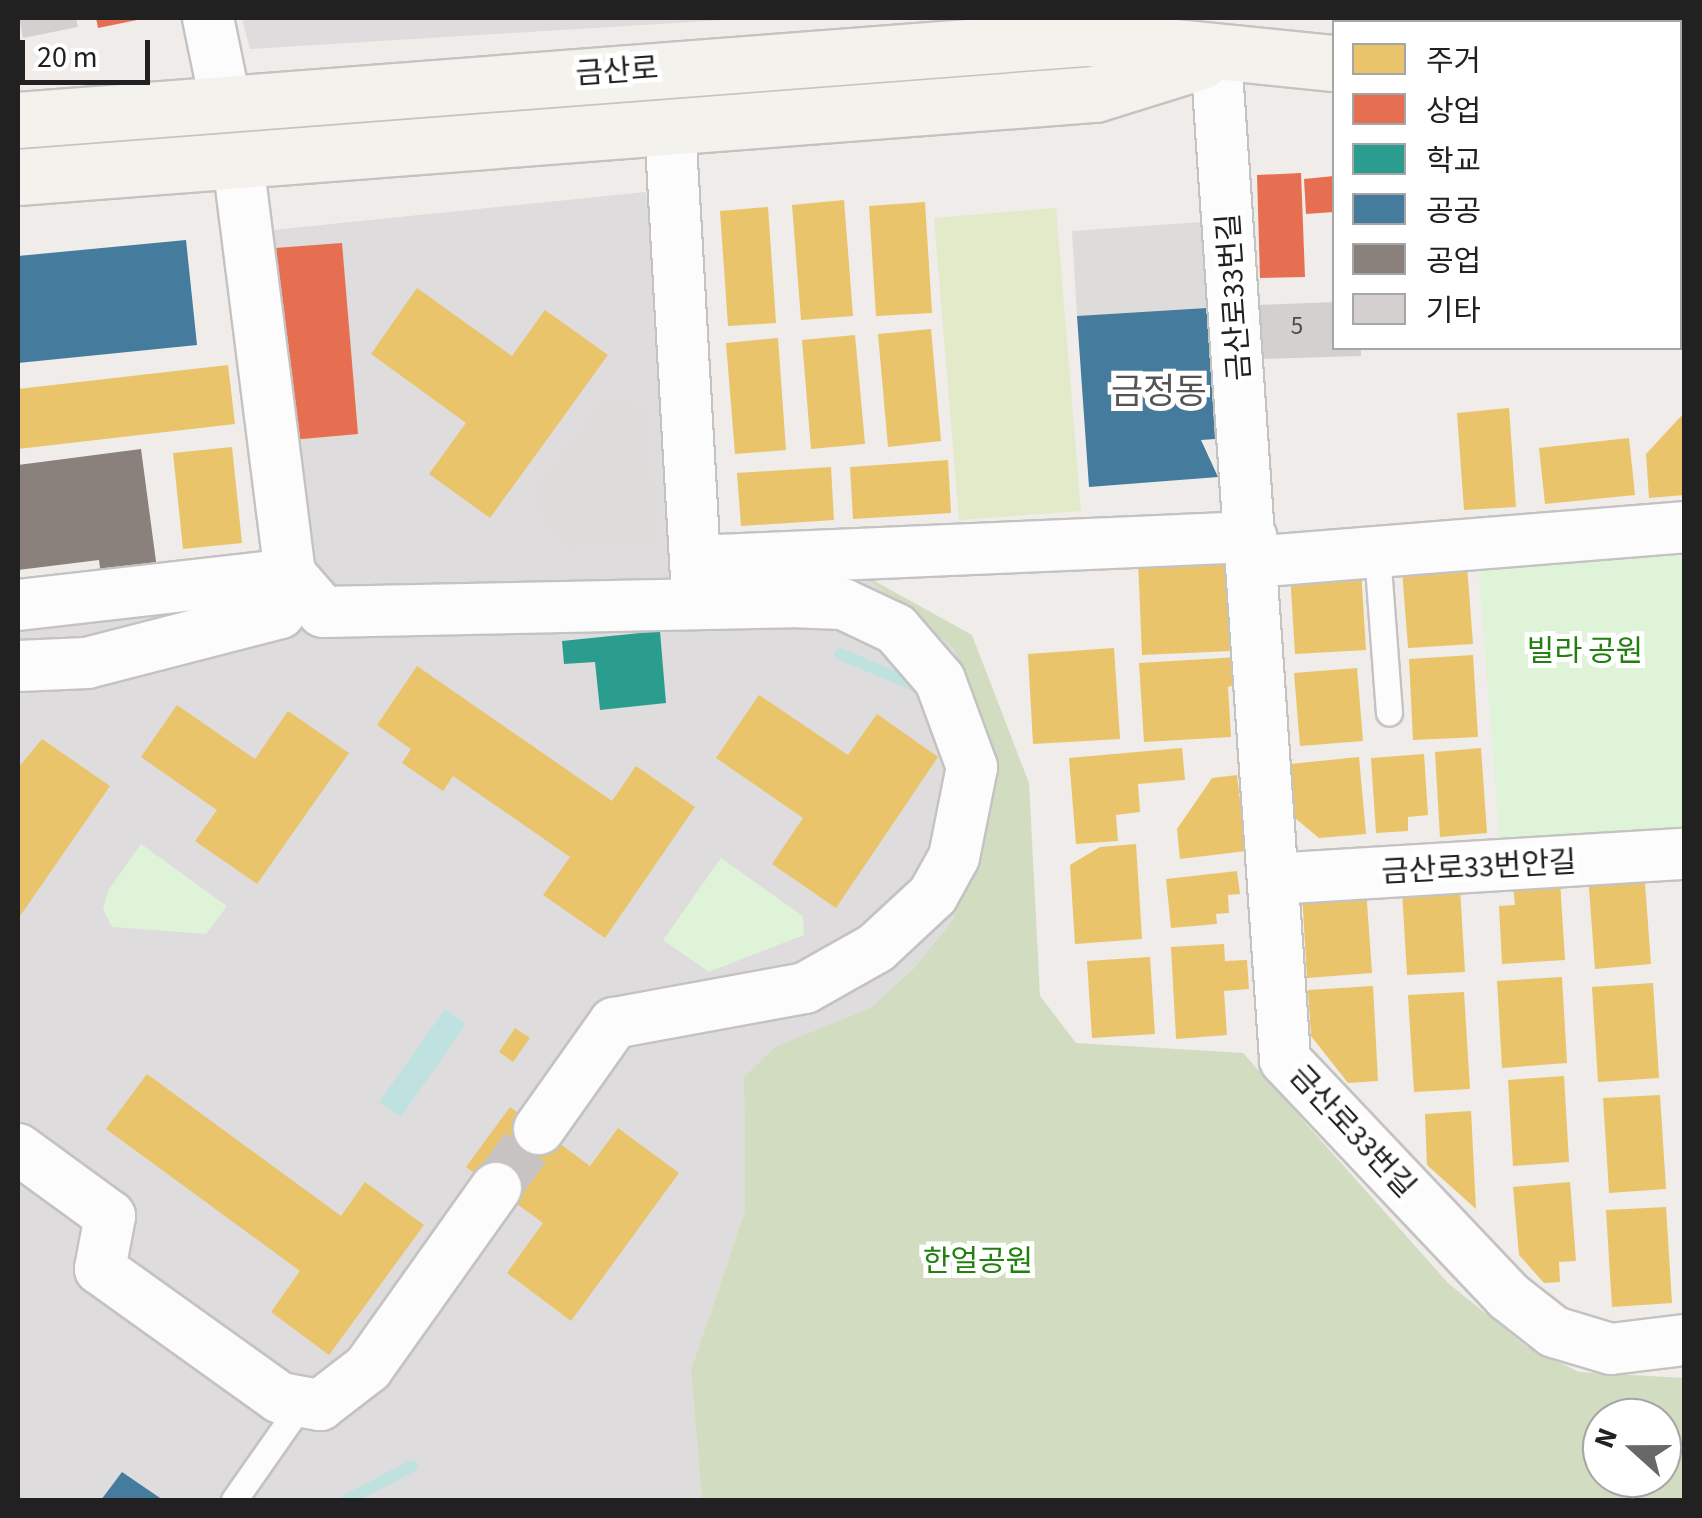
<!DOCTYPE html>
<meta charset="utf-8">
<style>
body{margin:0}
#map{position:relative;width:1702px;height:1518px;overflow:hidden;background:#efecea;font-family:"Source Sans 3","Noto Sans KR",sans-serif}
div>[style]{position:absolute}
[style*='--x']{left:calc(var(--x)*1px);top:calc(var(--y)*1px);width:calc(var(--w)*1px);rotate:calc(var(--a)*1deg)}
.residential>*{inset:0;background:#dedcdc}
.religious>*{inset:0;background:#dddcdb}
.grass>*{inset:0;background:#e3eaca}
.forest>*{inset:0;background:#d1dcc0}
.park>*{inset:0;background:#def3d7}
.water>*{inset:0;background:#bfe2e1}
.homes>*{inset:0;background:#e9c46a}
.shops>*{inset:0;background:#e76f51}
.schools>*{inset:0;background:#2a9d8f}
.public>*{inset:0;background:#457b9d}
.industry>*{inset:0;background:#8a817c}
.stream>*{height:12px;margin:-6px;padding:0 6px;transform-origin:6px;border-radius:6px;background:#bfe2e1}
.building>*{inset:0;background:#d4d0cf}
.street-tunnel>*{height:50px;margin-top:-25px;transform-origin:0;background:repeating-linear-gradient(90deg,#c6c3c2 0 50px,transparent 0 75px)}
.roads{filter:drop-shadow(2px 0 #c5c3c2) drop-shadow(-2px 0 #c5c3c2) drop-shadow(0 2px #c5c3c2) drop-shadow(0 -2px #c5c3c2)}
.lane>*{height:25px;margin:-12.5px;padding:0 12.5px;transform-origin:12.5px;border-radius:12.5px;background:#fdfcfc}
.street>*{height:50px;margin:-25px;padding:0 25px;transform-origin:25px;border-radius:25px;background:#fdfcfc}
.secondary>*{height:55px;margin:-27.5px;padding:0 27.5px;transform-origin:27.5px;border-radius:27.5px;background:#f4f2ed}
span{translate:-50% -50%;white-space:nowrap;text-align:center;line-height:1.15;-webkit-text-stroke:10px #fff;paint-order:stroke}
.number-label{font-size:25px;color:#4e4d4c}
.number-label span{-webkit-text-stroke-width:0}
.street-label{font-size:30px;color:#212121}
.park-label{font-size:30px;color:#21800e}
.quarter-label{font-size:35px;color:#545454}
.frame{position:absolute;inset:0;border:20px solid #212121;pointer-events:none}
.legend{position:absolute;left:1332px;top:20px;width:350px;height:330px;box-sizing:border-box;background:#fff;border:2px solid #a6a6a6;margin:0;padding:12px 18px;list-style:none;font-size:30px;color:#212121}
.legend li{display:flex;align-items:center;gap:20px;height:50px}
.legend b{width:50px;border:2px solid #a6a6a6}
.north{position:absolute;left:1582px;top:1398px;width:100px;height:100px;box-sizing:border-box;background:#fff;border:2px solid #a6a6a6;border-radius:50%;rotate:291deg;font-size:28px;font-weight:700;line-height:40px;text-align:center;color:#212121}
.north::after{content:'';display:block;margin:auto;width:35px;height:45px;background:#696867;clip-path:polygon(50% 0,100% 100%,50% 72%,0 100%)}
.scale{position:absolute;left:20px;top:40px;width:130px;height:45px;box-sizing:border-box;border:5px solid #212121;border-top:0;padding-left:12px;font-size:30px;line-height:35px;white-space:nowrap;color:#212121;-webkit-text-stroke:8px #fff;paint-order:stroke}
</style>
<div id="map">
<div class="residential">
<div style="clip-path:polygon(242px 18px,756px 18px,250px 49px)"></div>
<div style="clip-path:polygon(646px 192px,687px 585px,860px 573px,953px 648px,984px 722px,993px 790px,953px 920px,913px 969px,870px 1008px,776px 1047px,744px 1077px,745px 1210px,691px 1370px,702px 1500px,18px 1500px,18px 630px,266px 595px,253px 232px)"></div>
</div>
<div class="religious">
<div style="clip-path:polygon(1202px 222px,1207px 308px,1077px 316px,1072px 231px)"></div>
<div style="clip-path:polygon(605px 393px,648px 410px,658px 545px,563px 550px,529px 496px)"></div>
</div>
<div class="grass">
<div style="clip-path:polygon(1056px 208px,1081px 511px,959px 520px,934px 218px)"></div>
</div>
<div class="forest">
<div style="clip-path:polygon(evenodd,860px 573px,972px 635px,1029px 783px,1040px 996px,1076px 1043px,1243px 1053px,1448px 1283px,1526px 1346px,1579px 1372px,1684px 1378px,1684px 1500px,702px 1500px,691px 1370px,745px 1210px,744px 1077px,775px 1047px,870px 1008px,913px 969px,953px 920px,993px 790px,984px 722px,953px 648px,860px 573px,1602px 1418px,1662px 1418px,1662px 1478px,1602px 1478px,1602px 1418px)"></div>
</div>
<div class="park">
<div style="clip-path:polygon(1684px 544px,1684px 827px,1500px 842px,1478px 561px)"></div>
<div style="clip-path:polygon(141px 844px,227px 906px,206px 934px,112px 927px,103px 909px,108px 891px)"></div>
<div style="clip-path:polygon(721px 858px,803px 916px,804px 935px,709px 972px,663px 940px)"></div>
</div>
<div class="water">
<div style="clip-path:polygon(445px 1009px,466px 1024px,401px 1117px,379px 1102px)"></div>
</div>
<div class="homes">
<div style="clip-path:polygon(844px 200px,853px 316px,801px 320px,792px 205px)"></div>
<div style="clip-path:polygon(925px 202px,932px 313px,876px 316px,869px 206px)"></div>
<div style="clip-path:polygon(768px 207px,776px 323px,728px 326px,720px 211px)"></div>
<div style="clip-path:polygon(417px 288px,512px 356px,545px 310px,608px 355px,490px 518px,429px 474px,466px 423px,371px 354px)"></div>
<div style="clip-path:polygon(931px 329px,941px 441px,888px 447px,878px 334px)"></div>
<div style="clip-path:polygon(855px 335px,865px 444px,811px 449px,802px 340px)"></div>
<div style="clip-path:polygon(778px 338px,786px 450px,735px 454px,726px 343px)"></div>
<div style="clip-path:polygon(228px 365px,235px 424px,18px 449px,18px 389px)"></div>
<div style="clip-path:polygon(1509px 408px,1516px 507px,1464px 510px,1457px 413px)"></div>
<div style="clip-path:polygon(1684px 413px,1684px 495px,1649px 498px,1646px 454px)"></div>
<div style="clip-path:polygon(1629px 438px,1635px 495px,1545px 504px,1539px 448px)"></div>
<div style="clip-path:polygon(232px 447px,242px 543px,183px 549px,173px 453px)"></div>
<div style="clip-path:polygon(948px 460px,951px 513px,853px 519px,850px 467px)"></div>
<div style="clip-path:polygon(831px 467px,834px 520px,741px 526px,737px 473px)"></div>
<div style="clip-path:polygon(1227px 556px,1231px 651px,1142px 655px,1138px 560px)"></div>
<div style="clip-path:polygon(1467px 565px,1473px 644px,1408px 648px,1402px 570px)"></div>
<div style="clip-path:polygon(1361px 570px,1366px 650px,1295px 654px,1290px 574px)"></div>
<div style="clip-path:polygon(1114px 648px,1120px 739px,1033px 744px,1028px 654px)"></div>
<div style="clip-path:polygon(1473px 655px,1478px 737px,1413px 740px,1409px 659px)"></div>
<div style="clip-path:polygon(1239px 657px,1241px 683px,1228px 687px,1231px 737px,1144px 742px,1139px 663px)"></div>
<div style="clip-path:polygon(417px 666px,612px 801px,636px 766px,695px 807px,605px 938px,543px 895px,570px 857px,453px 776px,443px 791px,402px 763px,411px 749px,377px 725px)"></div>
<div style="clip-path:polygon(1357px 668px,1363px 741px,1300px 746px,1294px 673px)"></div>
<div style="clip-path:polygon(759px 695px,848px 755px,877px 714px,938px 757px,836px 908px,772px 864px,803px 818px,716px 758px)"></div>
<div style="clip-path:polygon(177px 705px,255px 759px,288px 711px,349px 753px,257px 884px,195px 841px,217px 810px,141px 757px)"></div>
<div style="clip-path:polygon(42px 739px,110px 786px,18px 919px,18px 768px)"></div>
<div style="clip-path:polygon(1182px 748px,1185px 780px,1138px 784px,1140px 812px,1116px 815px,1118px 841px,1076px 844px,1069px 758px)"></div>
<div style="clip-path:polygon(1481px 748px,1487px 833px,1440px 837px,1435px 752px)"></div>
<div style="clip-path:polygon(1424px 754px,1428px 815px,1408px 817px,1408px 831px,1376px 833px,1371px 758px)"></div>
<div style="clip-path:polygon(1359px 757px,1366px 834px,1319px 838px,1295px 818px,1290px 764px)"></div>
<div style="clip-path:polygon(1237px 775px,1246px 851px,1180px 859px,1177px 829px,1212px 778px)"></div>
<div style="clip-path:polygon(1136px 844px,1142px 939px,1075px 944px,1070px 865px,1100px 847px)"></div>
<div style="clip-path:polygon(1644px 870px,1651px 964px,1595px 969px,1588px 875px)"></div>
<div style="clip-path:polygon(1237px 871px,1240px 894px,1228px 895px,1229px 913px,1216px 914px,1217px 924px,1171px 928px,1166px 879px)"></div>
<div style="clip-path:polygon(1560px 881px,1565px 960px,1502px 964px,1499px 906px,1515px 905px,1513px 884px)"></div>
<div style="clip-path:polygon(1460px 888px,1465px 972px,1407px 975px,1402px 891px)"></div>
<div style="clip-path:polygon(1366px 889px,1372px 973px,1307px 978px,1302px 893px)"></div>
<div style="clip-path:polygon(1224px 944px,1225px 961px,1247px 960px,1249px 989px,1224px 991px,1227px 1035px,1176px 1039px,1171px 947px)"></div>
<div style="clip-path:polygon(1150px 957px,1155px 1034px,1092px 1038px,1087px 961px)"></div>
<div style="clip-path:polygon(1562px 977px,1567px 1063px,1502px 1068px,1497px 981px)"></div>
<div style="clip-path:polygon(1653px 983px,1659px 1078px,1598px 1082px,1592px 987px)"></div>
<div style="clip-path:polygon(1373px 986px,1378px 1081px,1348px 1083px,1311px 1036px,1308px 990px)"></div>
<div style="clip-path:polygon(1464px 992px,1470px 1089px,1414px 1092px,1408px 995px)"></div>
<div style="clip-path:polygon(515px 1028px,530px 1038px,513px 1062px,499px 1052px)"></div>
<div style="clip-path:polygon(147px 1074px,341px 1216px,365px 1182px,424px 1225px,329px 1355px,271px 1312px,300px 1271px,106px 1129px)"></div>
<div style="clip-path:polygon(1564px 1076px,1569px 1162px,1513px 1166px,1508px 1080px)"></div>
<div style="clip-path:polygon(1660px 1095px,1666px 1189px,1609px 1193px,1603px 1098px)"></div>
<div style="clip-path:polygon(510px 1107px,590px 1166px,618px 1128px,679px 1173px,571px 1321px,507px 1273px,543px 1223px,466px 1167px)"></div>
<div style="clip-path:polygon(1471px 1111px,1476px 1209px,1427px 1165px,1425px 1114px)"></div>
<div style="clip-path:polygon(1570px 1182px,1576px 1261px,1559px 1262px,1560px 1282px,1544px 1283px,1519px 1255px,1513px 1187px)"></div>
<div style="clip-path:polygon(1666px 1207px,1672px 1303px,1612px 1307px,1606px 1210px)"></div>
</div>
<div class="shops">
<div style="clip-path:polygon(96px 18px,142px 18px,142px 19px,98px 28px)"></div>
<div style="clip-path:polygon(1301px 173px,1305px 277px,1260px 278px,1257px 175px)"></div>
<div style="clip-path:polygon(1334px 176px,1334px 212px,1306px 214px,1304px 179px)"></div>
<div style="clip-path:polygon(342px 243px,358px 434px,291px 440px,275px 248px)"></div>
</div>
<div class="schools">
<div style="clip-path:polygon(660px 631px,666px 703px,600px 710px,595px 662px,564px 664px,562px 641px)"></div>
</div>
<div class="public">
<div style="clip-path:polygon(186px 240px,197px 345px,18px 363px,18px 256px)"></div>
<div style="clip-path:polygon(1207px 308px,1215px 439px,1201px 440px,1218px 477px,1089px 487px,1077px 316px)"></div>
<div style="clip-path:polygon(122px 1472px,163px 1500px,101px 1500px)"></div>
</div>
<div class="industry">
<div style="clip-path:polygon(141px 449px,157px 569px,101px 576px,99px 560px,18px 570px,18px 465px)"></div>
</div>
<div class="stream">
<div style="--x:840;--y:654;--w:86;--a:22.7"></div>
<div style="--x:347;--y:1500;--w:73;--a:-27.6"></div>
</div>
<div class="building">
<div style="clip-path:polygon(19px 18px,76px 18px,78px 27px,23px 38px)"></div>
<div style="clip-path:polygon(1334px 302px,1334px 348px,1361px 348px,1361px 356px,1259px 359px,1258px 305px)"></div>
</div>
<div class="street-tunnel">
<div style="--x:496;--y:1188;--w:73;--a:-53.9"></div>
</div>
<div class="roads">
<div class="lane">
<div style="--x:1377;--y:553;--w:160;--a:85.7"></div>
<div style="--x:234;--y:1500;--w:118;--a:-55"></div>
</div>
<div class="street">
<div style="--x:208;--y:18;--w:84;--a:78.3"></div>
<div style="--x:1451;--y:18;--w:4;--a:76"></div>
<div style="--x:1216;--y:57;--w:1005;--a:86.06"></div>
<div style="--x:1285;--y:1060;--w:325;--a:46.6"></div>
<div style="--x:1508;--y:1296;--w:58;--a:38"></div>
<div style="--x:1554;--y:1332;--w:59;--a:16.6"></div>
<div style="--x:1611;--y:1349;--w:74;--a:-7"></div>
<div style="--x:670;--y:127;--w:469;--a:86.7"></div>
<div style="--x:696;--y:561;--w:556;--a:-2.48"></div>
<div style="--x:1252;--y:562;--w:433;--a:-4.6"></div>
<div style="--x:18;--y:605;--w:274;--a:-6.5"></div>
<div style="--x:290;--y:574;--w:50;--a:49"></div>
<div style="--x:323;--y:612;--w:468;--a:-1.2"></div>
<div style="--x:791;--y:602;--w:52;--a:2.2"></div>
<div style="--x:843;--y:604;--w:59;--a:25.3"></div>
<div style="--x:896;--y:629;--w:67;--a:49.2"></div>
<div style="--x:940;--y:680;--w:93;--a:69.8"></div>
<div style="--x:972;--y:767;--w:92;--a:101.3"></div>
<div style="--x:954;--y:857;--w:43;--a:118.9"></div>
<div style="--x:933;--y:895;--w:78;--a:137.1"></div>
<div style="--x:876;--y:948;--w:81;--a:150.6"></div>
<div style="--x:805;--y:988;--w:194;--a:169.6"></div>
<div style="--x:614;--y:1023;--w:130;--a:125.3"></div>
<div style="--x:18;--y:666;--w:69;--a:-2.5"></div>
<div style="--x:87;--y:663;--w:199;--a:-14.5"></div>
<div style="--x:280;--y:613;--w:40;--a:-75.6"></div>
<div style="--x:290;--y:574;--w:416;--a:-97.2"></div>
<div style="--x:1273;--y:879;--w:412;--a:-3.5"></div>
<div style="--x:18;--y:1149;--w:114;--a:36.1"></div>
<div style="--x:110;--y:1216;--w:54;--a:100.7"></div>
<div style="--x:100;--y:1269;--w:221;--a:35.6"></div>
<div style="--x:280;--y:1398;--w:41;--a:9.9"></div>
<div style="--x:320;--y:1405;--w:61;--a:-37.6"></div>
<div style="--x:368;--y:1368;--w:221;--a:-54.6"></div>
</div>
<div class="secondary">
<div style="--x:1680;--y:46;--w:4;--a:0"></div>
<div style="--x:18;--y:120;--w:1072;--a:-4.39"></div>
<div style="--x:1087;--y:38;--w:248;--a:5.8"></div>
<div style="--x:18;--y:177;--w:1080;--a:-4.41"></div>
<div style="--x:1095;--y:94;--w:111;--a:-17.3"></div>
</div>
</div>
<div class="number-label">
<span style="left:1297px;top:326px">5</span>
</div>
<div class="street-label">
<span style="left:617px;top:72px;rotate:-4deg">금산로</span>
<span style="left:1235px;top:297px;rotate:-94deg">금산로33번길</span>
<span style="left:1479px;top:868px;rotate:-3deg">금산로33번안길</span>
<span style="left:1352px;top:1132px;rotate:47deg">금산로33번길</span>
</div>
<div class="park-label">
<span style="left:1585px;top:652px">빌라 공원</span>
<span style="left:978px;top:1262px">한얼공원</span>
</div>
<div class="quarter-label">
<span style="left:1159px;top:392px">금정동</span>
</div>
<div class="frame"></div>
<ul class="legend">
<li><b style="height:28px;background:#e9c46a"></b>주거</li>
<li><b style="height:28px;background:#e76f51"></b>상업</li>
<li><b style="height:28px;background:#2a9d8f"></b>학교</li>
<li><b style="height:28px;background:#457b9d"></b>공공</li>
<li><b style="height:28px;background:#8a817c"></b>공업</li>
<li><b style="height:28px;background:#d4d0cf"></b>기타</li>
</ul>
<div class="north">N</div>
<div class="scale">20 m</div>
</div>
